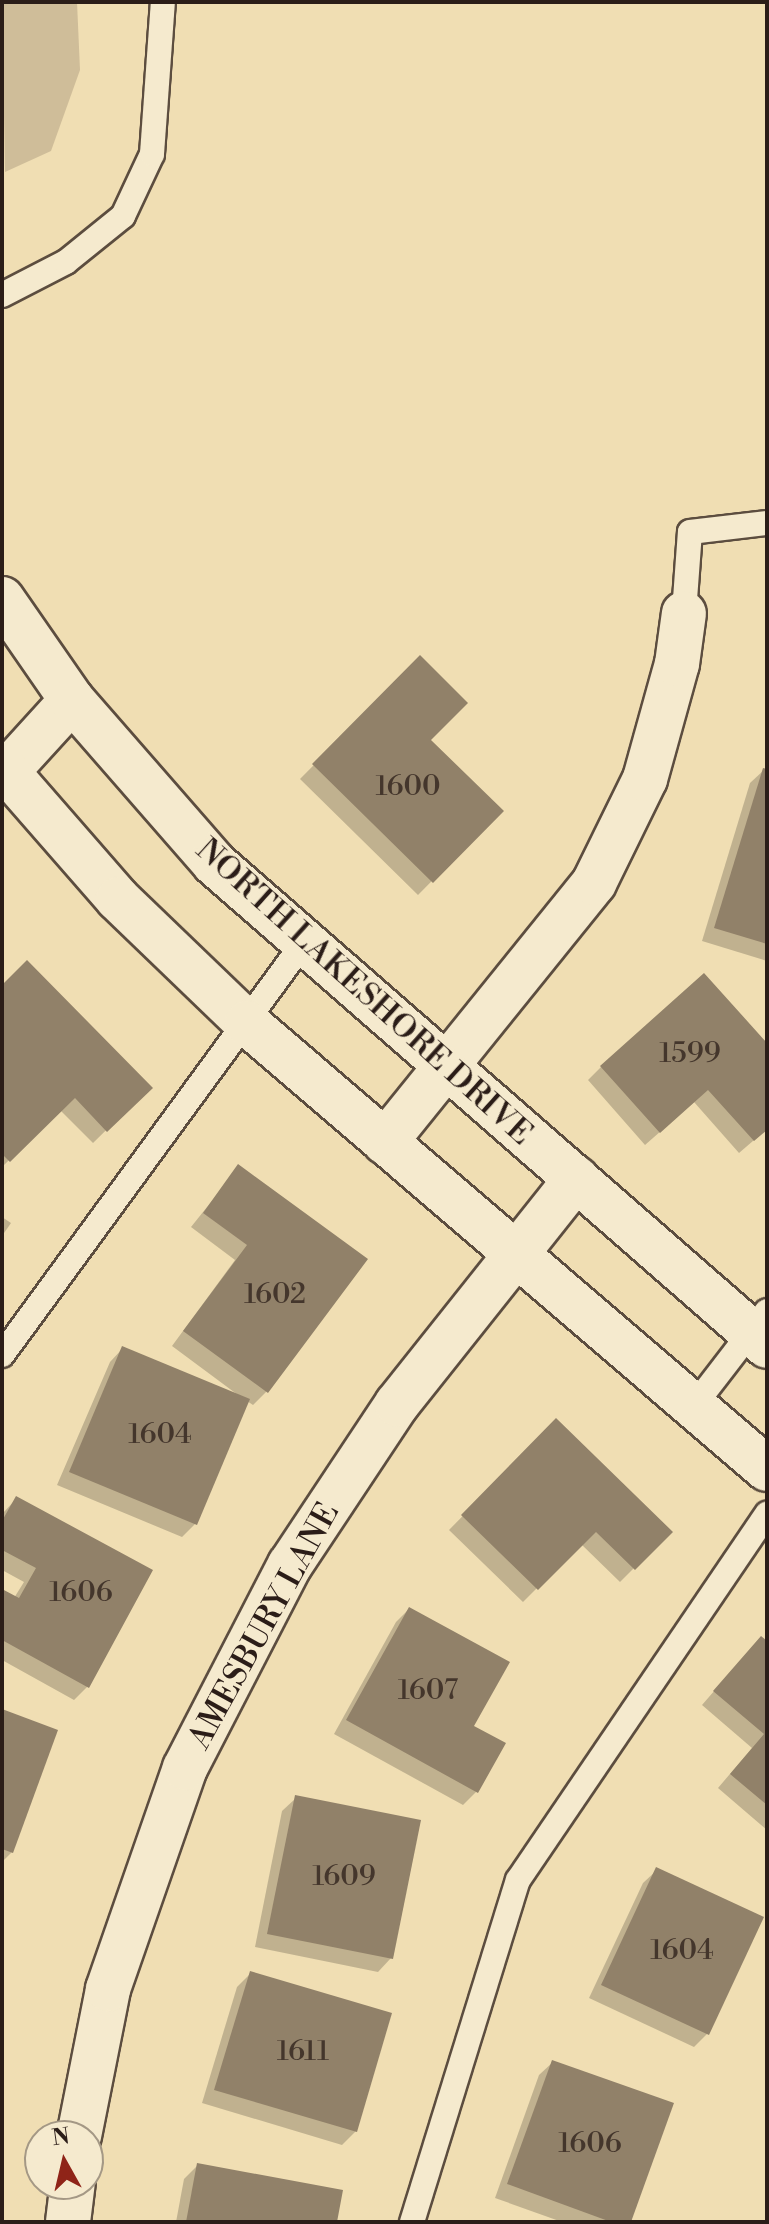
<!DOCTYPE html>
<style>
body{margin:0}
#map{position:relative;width:769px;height:2224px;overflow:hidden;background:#f0deb3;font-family:"Libre Bodoni",serif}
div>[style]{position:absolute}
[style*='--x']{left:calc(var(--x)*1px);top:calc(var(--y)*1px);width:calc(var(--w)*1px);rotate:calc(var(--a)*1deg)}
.green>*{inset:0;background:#cfbd99}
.shadow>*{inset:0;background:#0003}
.building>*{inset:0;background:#918169}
.roads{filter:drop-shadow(2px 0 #5c4d3f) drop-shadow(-2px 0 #5c4d3f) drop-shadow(0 2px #5c4d3f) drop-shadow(0 -2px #5c4d3f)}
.service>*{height:24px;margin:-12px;padding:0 12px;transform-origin:12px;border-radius:12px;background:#f5eace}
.minor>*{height:44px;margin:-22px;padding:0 22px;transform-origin:22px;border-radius:22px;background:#f5eace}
.secondary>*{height:44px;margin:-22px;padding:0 22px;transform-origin:22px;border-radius:22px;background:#f5eace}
span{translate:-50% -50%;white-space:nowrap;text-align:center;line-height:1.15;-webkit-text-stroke:6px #f5eace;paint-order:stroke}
.number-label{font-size:28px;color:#44362c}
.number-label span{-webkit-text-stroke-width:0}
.street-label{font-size:32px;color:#2b1d18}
.frame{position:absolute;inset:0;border:4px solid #2b1d18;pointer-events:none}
.north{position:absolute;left:24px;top:2120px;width:80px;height:80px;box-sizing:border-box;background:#f5eace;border:2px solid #a49885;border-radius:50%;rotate:352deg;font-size:22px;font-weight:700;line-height:32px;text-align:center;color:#2b1d18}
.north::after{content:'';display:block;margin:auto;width:28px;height:36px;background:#8f2418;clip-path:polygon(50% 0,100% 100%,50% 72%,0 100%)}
</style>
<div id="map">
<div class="green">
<div style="clip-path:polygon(2px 2px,77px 2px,80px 70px,51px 151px,5px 172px)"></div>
</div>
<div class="shadow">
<div style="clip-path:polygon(420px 658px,428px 740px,501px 811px,418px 895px,300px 779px)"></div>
<div style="clip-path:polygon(764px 770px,767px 771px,767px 961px,702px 941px,750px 783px)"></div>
<div style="clip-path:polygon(2px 987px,150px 1087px,93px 1143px,60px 1110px,2px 1167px)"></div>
<div style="clip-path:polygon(767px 1046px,767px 1129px,739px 1153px,694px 1102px,645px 1145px,588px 1080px,601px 1067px)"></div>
<div style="clip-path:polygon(239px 1167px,365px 1259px,266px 1392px,253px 1405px,247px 1401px,195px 1524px,182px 1537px,57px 1485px,110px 1362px,123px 1348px,238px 1395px,172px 1346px,235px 1260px,191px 1227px)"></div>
<div style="clip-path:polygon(2px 1217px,11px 1223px,2px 1236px)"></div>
<div style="clip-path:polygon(556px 1421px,670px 1532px,620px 1582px,581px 1544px,523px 1602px,449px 1530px)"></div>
<div style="clip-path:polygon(17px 1498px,88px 1686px,74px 1700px,2px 1660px,2px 1591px,14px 1598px,24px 1582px,2px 1570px,2px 1514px)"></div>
<div style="clip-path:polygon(409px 1609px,476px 1792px,463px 1805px,334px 1734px,396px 1622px)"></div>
<div style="clip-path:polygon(767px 1644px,767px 1830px,718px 1788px,752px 1748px,702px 1705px,748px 1652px)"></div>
<div style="clip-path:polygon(2px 1711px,12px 1852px,2px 1862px)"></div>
<div style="clip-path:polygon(296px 1798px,391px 1958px,378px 1972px,255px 1947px,282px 1811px)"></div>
<div style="clip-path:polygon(657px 1870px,707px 2034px,694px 2047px,589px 1998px,643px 1883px)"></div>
<div style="clip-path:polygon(251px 1973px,356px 2131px,342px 2145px,202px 2103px,237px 1987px)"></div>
<div style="clip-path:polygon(553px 2062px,629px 2222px,562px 2222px,495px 2198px,539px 2075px)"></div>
<div style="clip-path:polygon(198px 2165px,335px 2222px,176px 2222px,184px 2179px)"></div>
</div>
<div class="building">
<div style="clip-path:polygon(420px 655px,468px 703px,431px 740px,504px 811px,433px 883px,312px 764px)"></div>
<div style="clip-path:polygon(763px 768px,767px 769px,767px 944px,714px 928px)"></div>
<div style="clip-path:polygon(27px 960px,153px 1088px,107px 1132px,75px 1098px,10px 1162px,2px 1154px,2px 985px)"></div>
<div style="clip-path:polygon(704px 973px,767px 1043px,767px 1130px,754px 1141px,708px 1090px,660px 1133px,600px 1066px)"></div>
<div style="clip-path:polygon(238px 1164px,368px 1259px,268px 1393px,183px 1331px,247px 1245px,203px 1213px)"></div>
<div style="clip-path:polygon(122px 1346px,250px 1399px,197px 1525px,69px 1472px)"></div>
<div style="clip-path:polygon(556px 1418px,673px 1532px,635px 1570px,596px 1532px,538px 1590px,461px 1515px)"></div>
<div style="clip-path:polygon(16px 1496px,153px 1570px,89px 1688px,2px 1640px,2px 1589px,19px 1598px,36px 1568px,2px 1550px,2px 1521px)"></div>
<div style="clip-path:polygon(409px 1607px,510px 1662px,474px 1726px,506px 1743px,478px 1793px,346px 1720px)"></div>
<div style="clip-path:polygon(761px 1636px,767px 1641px,767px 1805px,730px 1774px,764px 1734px,713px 1691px)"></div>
<div style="clip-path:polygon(2px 1709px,58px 1730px,13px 1853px,2px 1849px)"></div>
<div style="clip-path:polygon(295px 1795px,421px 1820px,393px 1959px,267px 1934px)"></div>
<div style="clip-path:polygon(656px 1867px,764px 1917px,709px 2035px,601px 1985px)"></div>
<div style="clip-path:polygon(250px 1971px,392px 2013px,357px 2132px,214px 2090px)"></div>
<div style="clip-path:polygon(552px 2060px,674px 2103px,631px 2222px,611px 2222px,507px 2184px)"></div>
<div style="clip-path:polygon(197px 2163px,343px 2190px,337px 2222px,186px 2222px)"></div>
</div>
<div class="roads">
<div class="service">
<div style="--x:2;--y:295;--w:72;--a:-27.3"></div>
<div style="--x:66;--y:262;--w:73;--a:-38.9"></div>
<div style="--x:123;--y:216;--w:68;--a:-64.9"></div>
<div style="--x:152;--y:154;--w:152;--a:-85.9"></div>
<div style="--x:684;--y:613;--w:81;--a:-85.8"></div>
<div style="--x:690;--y:532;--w:78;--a:-6.7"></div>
<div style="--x:2;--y:1355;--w:508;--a:-53.81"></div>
<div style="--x:693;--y:1407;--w:121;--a:-52.4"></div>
<div style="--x:412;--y:2222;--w:358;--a:-72.8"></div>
<div style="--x:518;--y:1880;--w:443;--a:-55.8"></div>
</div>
<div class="minor">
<div style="--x:2;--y:777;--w:104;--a:-47.7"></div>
<div style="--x:385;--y:1142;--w:333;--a:-51.1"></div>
<div style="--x:594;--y:883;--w:116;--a:-63.9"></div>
<div style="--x:645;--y:779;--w:119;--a:-74.5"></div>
<div style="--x:677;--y:664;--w:51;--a:-82.2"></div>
<div style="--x:79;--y:2136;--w:150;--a:-78.8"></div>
<div style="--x:108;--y:1989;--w:234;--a:-70.8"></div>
<div style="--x:185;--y:1768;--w:229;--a:-62.7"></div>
<div style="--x:290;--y:1565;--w:193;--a:-56.4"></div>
<div style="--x:397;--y:1404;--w:288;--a:-51.5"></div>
<div style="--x:68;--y:2222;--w:38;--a:-83"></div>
</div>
<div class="secondary">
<div style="--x:2;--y:599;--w:123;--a:55.3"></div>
<div style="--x:72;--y:700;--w:216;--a:48.9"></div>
<div style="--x:214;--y:863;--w:734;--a:41.13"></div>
<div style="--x:2;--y:766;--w:176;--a:48.9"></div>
<div style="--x:118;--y:899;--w:179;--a:43.9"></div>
<div style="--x:247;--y:1023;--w:685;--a:40.62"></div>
</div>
</div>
<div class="number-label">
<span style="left:408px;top:787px">1600</span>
<span style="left:690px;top:1054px">1599</span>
<span style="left:275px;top:1295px">1602</span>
<span style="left:160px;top:1435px">1604</span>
<span style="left:81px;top:1593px">1606</span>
<span style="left:428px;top:1691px">1607</span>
<span style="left:344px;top:1877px">1609</span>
<span style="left:682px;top:1951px">1604</span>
<span style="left:303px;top:2052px">1611</span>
<span style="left:590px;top:2144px">1606</span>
</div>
<div class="street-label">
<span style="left:364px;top:992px;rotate:42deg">NORTH LAKESHORE DRIVE</span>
<span style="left:264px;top:1626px;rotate:-61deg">AMESBURY LANE</span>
</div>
<div class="frame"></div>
<div class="north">N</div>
</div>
